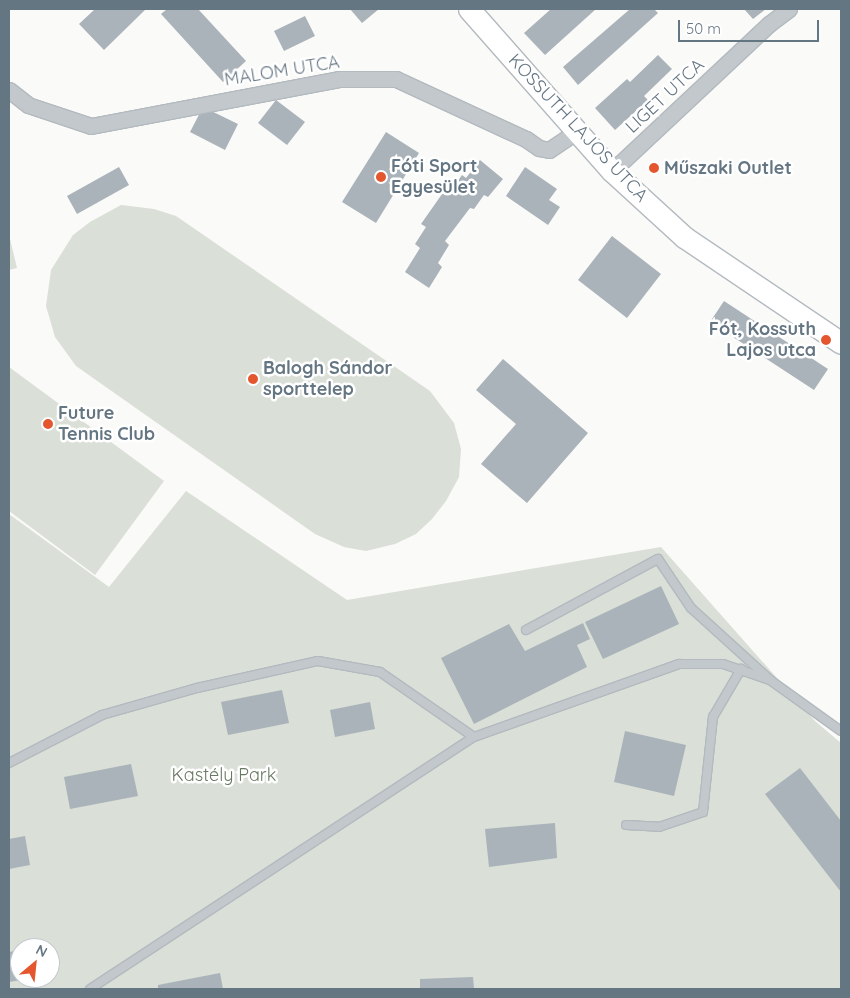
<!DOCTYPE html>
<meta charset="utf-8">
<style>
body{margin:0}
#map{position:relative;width:850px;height:998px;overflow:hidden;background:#fafaf8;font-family:Quicksand,sans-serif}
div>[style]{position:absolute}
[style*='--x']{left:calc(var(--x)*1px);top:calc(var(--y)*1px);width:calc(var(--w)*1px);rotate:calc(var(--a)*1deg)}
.green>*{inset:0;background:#dadfd7}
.building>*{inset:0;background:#aab3b9}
.roads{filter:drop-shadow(1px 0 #b3babf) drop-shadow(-1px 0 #b3babf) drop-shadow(0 1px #b3babf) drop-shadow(0 -1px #b3babf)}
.service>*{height:8px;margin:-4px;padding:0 4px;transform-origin:4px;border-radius:4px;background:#c3c8cc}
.minor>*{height:15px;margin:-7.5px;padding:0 7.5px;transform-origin:7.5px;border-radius:7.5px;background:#c3c8cc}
.secondary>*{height:21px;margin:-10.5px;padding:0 10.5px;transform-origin:10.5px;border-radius:10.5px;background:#fff}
.dots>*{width:14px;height:14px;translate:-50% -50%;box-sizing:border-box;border:2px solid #fff;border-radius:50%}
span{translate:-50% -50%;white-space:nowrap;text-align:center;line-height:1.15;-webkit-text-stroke:5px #fff;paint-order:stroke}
.street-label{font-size:18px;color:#657683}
.poi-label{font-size:18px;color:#657683;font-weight:700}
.left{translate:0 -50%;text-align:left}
.right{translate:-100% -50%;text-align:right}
.park-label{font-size:18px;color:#687a64}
.frame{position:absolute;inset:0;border:10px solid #657683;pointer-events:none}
.north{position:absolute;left:10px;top:938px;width:50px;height:50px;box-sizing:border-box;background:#fff;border:1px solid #c1c8cd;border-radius:50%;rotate:28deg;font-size:14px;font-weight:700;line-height:20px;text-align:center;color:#657683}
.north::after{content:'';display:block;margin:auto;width:18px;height:22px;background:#e4572e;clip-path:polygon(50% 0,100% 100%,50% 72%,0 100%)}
.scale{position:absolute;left:678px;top:20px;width:141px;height:22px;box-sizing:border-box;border:2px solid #657683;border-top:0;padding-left:6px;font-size:15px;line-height:18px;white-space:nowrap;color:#657683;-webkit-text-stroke:4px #fff;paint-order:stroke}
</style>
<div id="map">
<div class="green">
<div style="clip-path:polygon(121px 205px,154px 209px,176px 216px,430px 391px,454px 423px,461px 449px,459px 477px,446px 501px,432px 519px,416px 534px,395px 544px,366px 551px,344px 547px,315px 534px,76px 366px,55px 337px,46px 306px,51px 270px,73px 235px,90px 222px)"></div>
<div style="clip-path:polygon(9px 235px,17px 268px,9px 270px)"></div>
<div style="clip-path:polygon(9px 367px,164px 481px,95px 575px,9px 511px)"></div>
<div style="clip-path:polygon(evenodd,186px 491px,347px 600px,661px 547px,815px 721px,841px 743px,841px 989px,9px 989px,9px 514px,109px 587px,186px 491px,20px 948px,50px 948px,50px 978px,20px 978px,20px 948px)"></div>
</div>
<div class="building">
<div style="clip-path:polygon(95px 9px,146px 9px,104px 50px,79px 24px)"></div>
<div style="clip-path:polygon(167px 9px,198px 9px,246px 61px,223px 82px,161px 14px)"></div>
<div style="clip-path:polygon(350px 9px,379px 9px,362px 23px)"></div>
<div style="clip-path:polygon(551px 9px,596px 9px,545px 55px,524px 33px)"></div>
<div style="clip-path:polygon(630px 9px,654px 9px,658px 13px,578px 85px,563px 67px)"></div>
<div style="clip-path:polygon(744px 9px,766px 9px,753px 19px)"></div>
<div style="clip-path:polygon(305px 16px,315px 36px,284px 51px,274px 31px)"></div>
<div style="clip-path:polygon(658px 55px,672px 69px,644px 96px,648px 100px,615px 130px,595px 108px,627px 79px,630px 82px)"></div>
<div style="clip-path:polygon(276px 100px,305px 122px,287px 145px,258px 123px)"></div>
<div style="clip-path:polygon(203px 107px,238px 124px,225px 150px,190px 132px)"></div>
<div style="clip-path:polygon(386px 132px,419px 153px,376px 223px,342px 202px)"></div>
<div style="clip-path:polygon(480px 160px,503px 179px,488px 197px,484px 195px,474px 209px,470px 208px,445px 241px,449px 245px,438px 263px,442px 267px,429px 288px,405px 272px,420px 248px,415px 244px,426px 227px,421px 224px,447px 187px,451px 191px,462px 175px,466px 178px)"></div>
<div style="clip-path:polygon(119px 167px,129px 185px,77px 214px,67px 196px)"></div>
<div style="clip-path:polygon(525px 167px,557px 189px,549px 200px,560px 207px,548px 225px,506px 196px)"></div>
<div style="clip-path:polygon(612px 236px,661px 274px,627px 318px,578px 280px)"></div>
<div style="clip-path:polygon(724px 301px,828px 369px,814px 390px,710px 322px)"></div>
<div style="clip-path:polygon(503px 359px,588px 433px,527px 503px,481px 464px,516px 424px,476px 390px)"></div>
<div style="clip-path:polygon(661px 586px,679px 624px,603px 659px,585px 622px)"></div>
<div style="clip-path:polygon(583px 623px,590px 639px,577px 645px,587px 667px,474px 724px,441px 658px,509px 624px,525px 651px)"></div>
<div style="clip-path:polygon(282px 690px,289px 723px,228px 735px,221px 702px)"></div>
<div style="clip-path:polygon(370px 702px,375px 729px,335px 737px,330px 710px)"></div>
<div style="clip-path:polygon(625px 731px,686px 745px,674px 796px,614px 782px)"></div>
<div style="clip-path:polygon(131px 764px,138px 796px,70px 809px,64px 777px)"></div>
<div style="clip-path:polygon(800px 768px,841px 821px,841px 892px,765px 794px)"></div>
<div style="clip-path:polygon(555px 823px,557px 858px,489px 867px,485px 829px)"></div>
<div style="clip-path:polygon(25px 836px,30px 865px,9px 869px,9px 839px)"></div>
<div style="clip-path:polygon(20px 950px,20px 978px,27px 979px,9px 982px,9px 952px)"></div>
<div style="clip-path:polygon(220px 973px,223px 989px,158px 989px,158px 985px)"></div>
<div style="clip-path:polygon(473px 977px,474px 989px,420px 989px,420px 979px)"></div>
</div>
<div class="roads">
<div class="service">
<div style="--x:526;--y:630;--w:150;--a:-28.3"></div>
<div style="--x:658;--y:559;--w:59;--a:56"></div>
<div style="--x:691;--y:608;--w:103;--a:42.2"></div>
<div style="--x:9;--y:763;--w:105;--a:-27.3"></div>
<div style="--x:102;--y:715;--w:99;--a:-15.9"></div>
<div style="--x:197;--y:688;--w:124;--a:-12.6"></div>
<div style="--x:318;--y:661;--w:63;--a:10.1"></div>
<div style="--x:380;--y:672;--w:114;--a:34.7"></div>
<div style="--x:626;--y:825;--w:33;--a:3"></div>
<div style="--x:659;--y:827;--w:46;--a:-18.8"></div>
<div style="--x:703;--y:812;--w:96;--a:-84"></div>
<div style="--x:713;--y:717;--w:56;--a:-59.7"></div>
<div style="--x:90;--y:989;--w:459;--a:-33.3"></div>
<div style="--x:474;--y:737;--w:218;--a:-19.6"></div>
<div style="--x:679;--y:664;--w:44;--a:0"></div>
<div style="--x:723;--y:664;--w:50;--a:18.8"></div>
<div style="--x:770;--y:680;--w:87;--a:35.7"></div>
</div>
<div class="minor">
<div style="--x:9;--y:90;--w:24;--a:38"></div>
<div style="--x:28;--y:105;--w:66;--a:18.4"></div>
<div style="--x:91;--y:126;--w:252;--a:-10.7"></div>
<div style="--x:339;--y:79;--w:57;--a:0"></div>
<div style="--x:396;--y:79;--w:143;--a:24.8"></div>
<div style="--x:526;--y:139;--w:16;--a:35"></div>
<div style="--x:539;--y:148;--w:10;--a:11"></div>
<div style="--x:549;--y:150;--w:36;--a:-34"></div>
<div style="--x:612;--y:171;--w:215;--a:-43.1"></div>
<div style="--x:769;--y:24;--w:25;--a:-37"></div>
</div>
<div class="secondary">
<div style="--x:469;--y:9;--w:216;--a:48.6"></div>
<div style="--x:612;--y:171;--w:98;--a:42.5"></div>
<div style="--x:684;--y:237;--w:189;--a:34"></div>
</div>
</div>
<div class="dots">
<div style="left:654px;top:168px;background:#e4572e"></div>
<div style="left:381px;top:177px;background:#e4572e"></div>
<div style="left:826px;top:340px;background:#e4572e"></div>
<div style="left:253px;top:379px;background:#e4572e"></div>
<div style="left:48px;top:424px;background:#e4572e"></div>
</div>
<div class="street-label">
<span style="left:282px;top:71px;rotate:-9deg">MALOM UTCA</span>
<span style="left:665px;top:96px;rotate:-43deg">LIGET UTCA</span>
<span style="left:578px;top:128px;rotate:47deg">KOSSUTH LAJOS UTCA</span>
</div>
<div class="poi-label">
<span class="left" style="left:391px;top:177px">Fóti Sport<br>Egyesület</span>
<span class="left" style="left:664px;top:168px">Műszaki Outlet</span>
<span class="right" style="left:816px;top:340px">Fót, Kossuth<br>Lajos utca</span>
<span class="left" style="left:263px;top:379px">Balogh Sándor<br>sporttelep</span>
<span class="left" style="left:58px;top:424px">Future<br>Tennis Club</span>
</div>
<div class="park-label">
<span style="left:224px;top:775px">Kastély Park</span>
</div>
<div class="frame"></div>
<div class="north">N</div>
<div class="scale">50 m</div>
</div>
